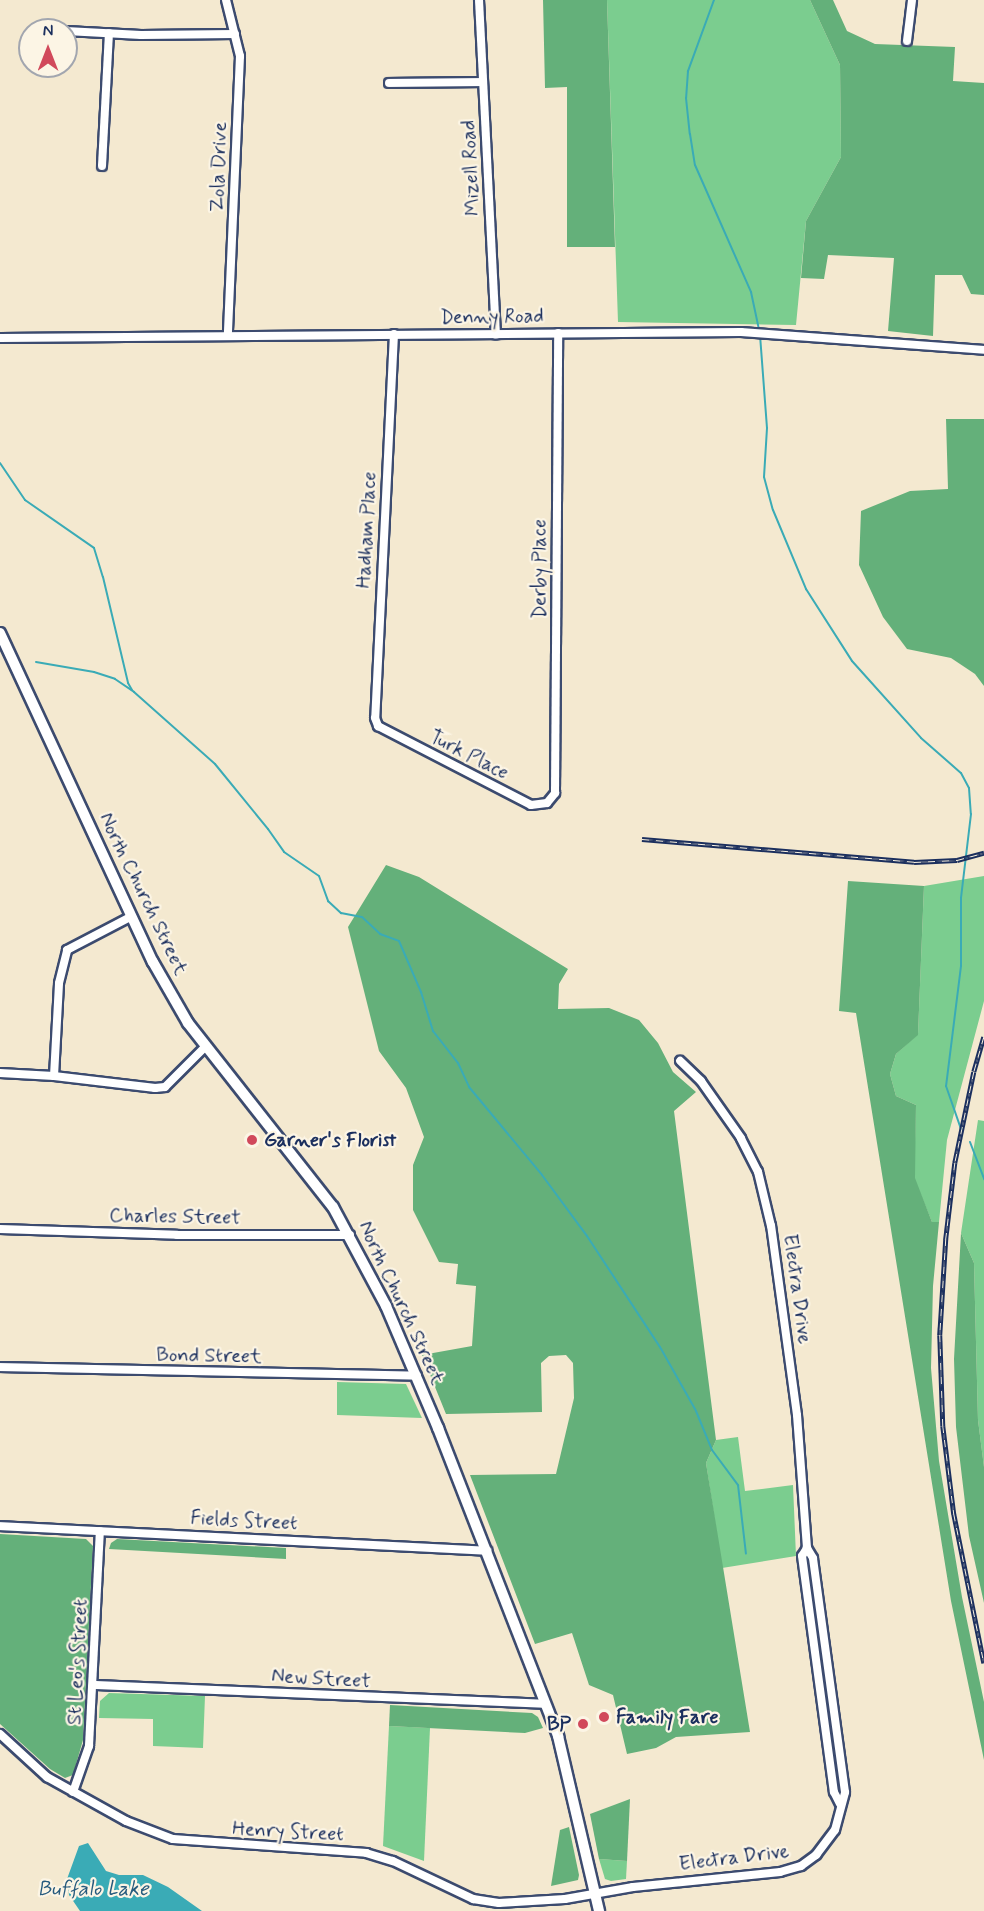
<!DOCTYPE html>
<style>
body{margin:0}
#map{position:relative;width:984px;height:1911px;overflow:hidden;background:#f4e9d0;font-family:Mynerve,sans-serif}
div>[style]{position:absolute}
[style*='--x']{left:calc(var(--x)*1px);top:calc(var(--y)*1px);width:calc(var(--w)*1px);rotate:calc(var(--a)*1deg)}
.green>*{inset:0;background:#7bcd8f}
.forest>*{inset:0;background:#64b07a}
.water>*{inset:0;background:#3aabb6}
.stream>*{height:2px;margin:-1px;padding:0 1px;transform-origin:1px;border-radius:1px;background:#3aabb6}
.roads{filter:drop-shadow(2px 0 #3c4b6f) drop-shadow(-2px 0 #3c4b6f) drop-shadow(0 2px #3c4b6f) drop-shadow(0 -2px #3c4b6f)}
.minor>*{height:8px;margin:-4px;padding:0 4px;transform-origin:4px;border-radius:4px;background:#fff}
.major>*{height:10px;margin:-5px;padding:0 5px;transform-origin:5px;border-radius:5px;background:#fff}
.rail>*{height:4.5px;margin-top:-2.25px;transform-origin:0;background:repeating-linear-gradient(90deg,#fcf5e5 0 7px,#1b2f5e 0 14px);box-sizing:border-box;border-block:2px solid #1b2f5e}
.dots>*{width:16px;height:16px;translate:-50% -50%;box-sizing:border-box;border:3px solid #fcf5e5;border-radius:50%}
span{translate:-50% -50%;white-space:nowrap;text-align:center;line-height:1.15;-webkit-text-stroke:4.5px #fcf5e5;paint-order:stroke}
.street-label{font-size:20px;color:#1b2f5e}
.poi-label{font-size:20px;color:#1b2f5e;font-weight:700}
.left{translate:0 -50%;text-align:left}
.right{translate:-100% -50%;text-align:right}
.water-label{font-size:21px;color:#265a7d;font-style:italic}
.north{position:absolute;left:18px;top:18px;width:60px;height:60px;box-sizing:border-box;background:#fcf5e5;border:2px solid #a2a6af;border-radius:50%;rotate:0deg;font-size:16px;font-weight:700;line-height:24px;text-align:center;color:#1b2f5e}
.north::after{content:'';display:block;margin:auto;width:21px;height:27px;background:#d1495b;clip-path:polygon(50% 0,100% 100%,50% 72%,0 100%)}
</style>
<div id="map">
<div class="green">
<div style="clip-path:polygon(607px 0,810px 0,840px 65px,841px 157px,806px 221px,796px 325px,618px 322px)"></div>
<div style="clip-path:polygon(984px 876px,984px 1001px,947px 1140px,939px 1222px,932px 1222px,914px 1178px,916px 1105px,896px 1096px,890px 1074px,896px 1054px,918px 1034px,924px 886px)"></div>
<div style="clip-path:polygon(978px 1120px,984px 1121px,984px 1467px,978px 1420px,974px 1263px,961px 1233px)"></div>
<div style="clip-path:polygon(337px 1382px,406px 1384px,422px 1418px,337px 1415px)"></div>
<div style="clip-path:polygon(738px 1437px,745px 1491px,793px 1485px,796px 1556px,722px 1568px,706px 1463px,716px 1440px)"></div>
<div style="clip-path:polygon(109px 1693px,205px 1696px,203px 1748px,153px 1746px,153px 1719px,99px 1718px,100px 1701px)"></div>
<div style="clip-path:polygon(389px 1726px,430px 1728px,424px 1861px,383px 1846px)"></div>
<div style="clip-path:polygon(599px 1859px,627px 1861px,626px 1879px,611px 1881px,605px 1879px)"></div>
</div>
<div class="forest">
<div style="clip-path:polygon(543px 0,607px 0,615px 247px,567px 247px,567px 87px,545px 88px)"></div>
<div style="clip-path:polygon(810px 0,833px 0,847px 31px,875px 44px,955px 47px,953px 81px,984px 83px,984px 295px,971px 294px,962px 275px,935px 275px,933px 336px,888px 331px,894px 258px,828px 255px,824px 279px,801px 278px,806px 221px,841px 157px,840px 65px)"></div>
<div style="clip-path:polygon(946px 419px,984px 419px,984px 686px,975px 674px,951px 658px,907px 649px,883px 617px,859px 565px,861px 511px,910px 491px,948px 489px)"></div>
<div style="clip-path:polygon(386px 865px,419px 877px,568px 969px,559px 984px,558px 1009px,609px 1008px,639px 1020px,658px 1043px,673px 1072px,696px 1092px,674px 1111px,716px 1440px,706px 1463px,750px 1732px,676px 1737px,656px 1748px,627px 1754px,613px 1695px,589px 1685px,572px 1633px,535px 1644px,470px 1475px,556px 1474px,574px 1398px,573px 1363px,566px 1355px,549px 1356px,541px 1363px,542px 1412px,446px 1414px,422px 1355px,472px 1346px,476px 1286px,456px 1284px,458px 1264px,439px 1262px,413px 1210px,413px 1165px,424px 1137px,406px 1088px,379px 1051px,348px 927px)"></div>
<div style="clip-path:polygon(848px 881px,924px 886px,918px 1035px,896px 1054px,890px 1074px,896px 1096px,916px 1105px,915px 1178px,932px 1222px,939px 1222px,933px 1286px,931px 1368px,939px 1461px,962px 1597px,984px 1702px,984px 1760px,951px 1601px,856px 1013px,839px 1011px)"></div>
<div style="clip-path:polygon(961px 1233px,974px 1263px,978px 1420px,984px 1467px,984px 1603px,969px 1536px,956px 1427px,954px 1359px)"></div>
<div style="clip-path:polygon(0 1534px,86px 1539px,93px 1546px,83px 1740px,73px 1775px,65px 1778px,50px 1769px,0 1724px)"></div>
<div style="clip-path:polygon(117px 1539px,286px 1548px,286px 1559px,109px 1549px,111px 1543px)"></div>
<div style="clip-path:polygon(390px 1705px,532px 1713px,538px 1717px,543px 1728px,525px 1733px,389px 1726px)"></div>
<div style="clip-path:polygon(630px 1799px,627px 1861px,599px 1859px,590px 1814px)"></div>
<div style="clip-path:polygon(569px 1827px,579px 1875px,578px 1880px,551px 1886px,560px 1830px)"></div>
</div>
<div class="water">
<div style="clip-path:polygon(88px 1843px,106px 1871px,119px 1875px,143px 1875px,168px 1887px,202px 1911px,80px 1911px,69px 1895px,67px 1879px,79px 1846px)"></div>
</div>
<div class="stream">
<div style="--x:714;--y:0;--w:76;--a:110.1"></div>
<div style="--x:688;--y:71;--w:27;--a:94"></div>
<div style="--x:686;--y:98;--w:36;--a:84"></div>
<div style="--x:690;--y:134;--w:31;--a:81"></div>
<div style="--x:695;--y:165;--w:139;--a:66.2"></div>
<div style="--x:751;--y:292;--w:39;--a:78"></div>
<div style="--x:760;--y:335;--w:93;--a:85.7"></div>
<div style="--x:767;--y:428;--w:49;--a:93.5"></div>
<div style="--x:764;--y:477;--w:34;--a:75"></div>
<div style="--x:773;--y:510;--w:86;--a:67.3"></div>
<div style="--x:806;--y:589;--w:85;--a:57.4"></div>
<div style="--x:852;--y:661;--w:103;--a:48.1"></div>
<div style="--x:921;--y:738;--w:53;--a:41.2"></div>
<div style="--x:961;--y:773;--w:17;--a:62"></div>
<div style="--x:969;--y:788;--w:26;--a:86"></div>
<div style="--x:971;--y:814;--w:85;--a:96.8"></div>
<div style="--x:961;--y:898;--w:68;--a:90"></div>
<div style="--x:961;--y:966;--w:121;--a:97.1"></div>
<div style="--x:946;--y:1086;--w:46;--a:70.8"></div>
<div style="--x:0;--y:463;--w:45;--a:56"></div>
<div style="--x:25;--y:500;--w:84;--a:34.8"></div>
<div style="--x:94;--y:548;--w:30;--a:73"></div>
<div style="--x:103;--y:577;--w:109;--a:76.7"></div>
<div style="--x:128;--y:683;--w:8;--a:60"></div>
<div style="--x:36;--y:662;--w:59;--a:9.8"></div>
<div style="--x:94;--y:672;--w:22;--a:18"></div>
<div style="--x:115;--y:679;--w:23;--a:34"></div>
<div style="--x:134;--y:692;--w:108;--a:41.6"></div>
<div style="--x:215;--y:764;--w:84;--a:50.8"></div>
<div style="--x:268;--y:829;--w:28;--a:55"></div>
<div style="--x:284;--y:852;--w:42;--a:34.4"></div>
<div style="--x:319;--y:876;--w:27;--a:70"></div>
<div style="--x:328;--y:901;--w:18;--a:43"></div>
<div style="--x:341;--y:913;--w:21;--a:11"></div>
<div style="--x:362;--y:917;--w:25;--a:43"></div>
<div style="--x:380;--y:934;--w:20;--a:20"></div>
<div style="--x:399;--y:941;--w:56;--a:66.7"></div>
<div style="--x:421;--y:992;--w:41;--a:72.9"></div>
<div style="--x:433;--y:1031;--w:41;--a:52"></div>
<div style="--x:458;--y:1063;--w:26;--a:65"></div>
<div style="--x:469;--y:1087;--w:114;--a:50.3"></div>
<div style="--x:542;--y:1175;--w:76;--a:53.6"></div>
<div style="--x:587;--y:1236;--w:133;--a:56.7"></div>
<div style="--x:660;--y:1347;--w:73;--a:60.6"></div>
<div style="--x:696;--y:1411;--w:42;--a:67.7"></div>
<div style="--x:712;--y:1450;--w:44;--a:53.4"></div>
<div style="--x:738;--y:1485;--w:69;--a:83.4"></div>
<div style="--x:970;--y:1142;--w:40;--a:69"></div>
</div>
<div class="roads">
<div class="minor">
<div style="--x:226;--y:0;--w:58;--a:76"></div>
<div style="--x:240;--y:56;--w:280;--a:92.5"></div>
<div style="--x:479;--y:0;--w:335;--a:87.1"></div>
<div style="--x:66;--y:31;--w:75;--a:3.1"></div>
<div style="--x:141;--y:35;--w:94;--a:-0.6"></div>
<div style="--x:907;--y:41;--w:41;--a:-83"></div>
<div style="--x:389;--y:83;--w:94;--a:-0.6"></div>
<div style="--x:102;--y:166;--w:133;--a:-87"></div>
<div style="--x:394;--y:334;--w:384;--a:92.8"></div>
<div style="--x:375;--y:718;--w:9;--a:69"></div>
<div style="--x:378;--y:726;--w:172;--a:27.3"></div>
<div style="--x:531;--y:805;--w:16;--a:-7"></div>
<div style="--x:547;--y:803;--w:13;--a:-51"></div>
<div style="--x:555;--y:793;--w:460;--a:-89.6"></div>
<div style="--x:0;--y:338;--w:741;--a:-0.46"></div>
<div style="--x:741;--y:332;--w:244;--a:4.2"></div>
<div style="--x:0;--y:1073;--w:54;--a:3.2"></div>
<div style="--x:54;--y:1076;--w:102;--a:6.8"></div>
<div style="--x:155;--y:1088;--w:10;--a:-6"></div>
<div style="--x:165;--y:1087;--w:58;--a:-45"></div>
<div style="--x:54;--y:1076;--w:93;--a:-86.9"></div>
<div style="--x:59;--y:983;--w:34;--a:-76"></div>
<div style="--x:67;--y:950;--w:73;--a:-27.6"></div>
<div style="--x:0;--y:1229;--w:177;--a:1.9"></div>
<div style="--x:177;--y:1235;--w:173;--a:0"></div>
<div style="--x:0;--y:1367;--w:417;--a:1.2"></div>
<div style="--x:0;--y:1526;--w:488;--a:2.9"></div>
<div style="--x:807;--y:1548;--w:9;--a:122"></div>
<div style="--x:802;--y:1556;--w:238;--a:82.3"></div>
<div style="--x:834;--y:1792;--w:13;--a:63"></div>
<div style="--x:94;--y:1685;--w:452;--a:2.4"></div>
<div style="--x:0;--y:1734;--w:64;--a:42.5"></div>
<div style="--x:47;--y:1777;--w:90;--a:29.1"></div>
<div style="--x:126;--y:1821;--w:50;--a:21"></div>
<div style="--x:173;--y:1839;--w:194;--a:4.1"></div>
<div style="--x:366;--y:1853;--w:28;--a:17"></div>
<div style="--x:393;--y:1861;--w:89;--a:25.4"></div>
<div style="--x:473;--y:1899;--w:26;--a:9"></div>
<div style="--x:499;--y:1903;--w:66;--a:-3.5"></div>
<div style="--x:565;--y:1899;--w:69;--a:-10"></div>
<div style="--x:633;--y:1887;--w:148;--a:-5.8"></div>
<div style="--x:780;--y:1872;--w:22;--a:-16"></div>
<div style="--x:801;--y:1866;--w:19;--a:-36"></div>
<div style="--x:816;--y:1855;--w:31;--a:-53"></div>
<div style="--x:835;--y:1830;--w:39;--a:-75"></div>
<div style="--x:845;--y:1792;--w:236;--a:-97.8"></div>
<div style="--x:813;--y:1558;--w:12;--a:-121"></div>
<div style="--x:807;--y:1548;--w:133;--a:-94.3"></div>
<div style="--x:797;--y:1415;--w:191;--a:-97.8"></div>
<div style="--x:771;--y:1226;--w:56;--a:-103.5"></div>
<div style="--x:758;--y:1172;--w:38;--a:-117"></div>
<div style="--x:741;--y:1138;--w:70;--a:-125.1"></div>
<div style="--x:701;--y:1081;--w:29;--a:-136"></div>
<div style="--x:73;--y:1792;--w:49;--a:-70.8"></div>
<div style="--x:89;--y:1746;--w:215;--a:-87.1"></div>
</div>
<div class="major">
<div style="--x:0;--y:633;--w:363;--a:65.1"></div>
<div style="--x:153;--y:962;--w:70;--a:60.2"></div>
<div style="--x:188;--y:1023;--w:234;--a:51.8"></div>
<div style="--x:333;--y:1207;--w:112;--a:61.8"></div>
<div style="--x:386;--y:1306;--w:133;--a:66.9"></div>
<div style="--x:438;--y:1428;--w:331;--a:68.7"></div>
<div style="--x:558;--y:1736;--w:180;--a:76.8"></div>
</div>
</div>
<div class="rail">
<div style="--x:642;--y:839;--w:273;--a:4.8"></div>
<div style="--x:914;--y:862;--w:43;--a:-2.7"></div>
<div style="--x:957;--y:860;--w:28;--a:-15"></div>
<div style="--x:984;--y:1037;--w:36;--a:106"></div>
<div style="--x:974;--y:1072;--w:93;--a:101.8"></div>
<div style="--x:955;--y:1163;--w:77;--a:96.8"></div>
<div style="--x:946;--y:1239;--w:96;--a:93.6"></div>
<div style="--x:940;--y:1335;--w:91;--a:88.1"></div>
<div style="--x:943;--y:1426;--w:89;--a:82.9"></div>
<div style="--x:954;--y:1514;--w:152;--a:78.6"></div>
</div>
<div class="dots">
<div style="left:252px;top:1140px;background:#d1495b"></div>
<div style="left:604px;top:1717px;background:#d1495b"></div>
<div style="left:583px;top:1724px;background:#d1495b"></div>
</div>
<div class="street-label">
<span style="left:219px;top:167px;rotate:-88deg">Zola Drive</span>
<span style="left:471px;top:168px;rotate:-93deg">Mizell Road</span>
<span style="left:492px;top:317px;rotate:-1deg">Denny Road</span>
<span style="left:367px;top:530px;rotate:-87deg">Hadham Place</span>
<span style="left:540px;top:569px;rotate:-90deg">Derby Place</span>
<span style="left:469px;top:755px;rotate:27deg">Turk Place</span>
<span style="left:143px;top:894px;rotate:64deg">North Church Street</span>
<span style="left:175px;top:1217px;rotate:1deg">Charles Street</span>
<span style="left:797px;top:1289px;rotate:82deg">Electra Drive</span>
<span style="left:401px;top:1303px;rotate:65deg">North Church Street</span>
<span style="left:209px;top:1356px;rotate:1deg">Bond Street</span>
<span style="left:244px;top:1521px;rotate:3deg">Fields Street</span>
<span style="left:78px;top:1662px;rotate:-87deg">St Leo's Street</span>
<span style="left:321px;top:1679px;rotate:3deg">New Street</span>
<span style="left:288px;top:1832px;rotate:3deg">Henry Street</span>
<span style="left:734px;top:1858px;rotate:-7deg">Electra Drive</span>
</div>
<div class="poi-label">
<span class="left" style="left:264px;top:1140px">Garner's Florist</span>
<span class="left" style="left:616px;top:1717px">Family Fare</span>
<span class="right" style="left:571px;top:1724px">BP</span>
</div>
<div class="water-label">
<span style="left:93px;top:1889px">Buffalo Lake</span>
</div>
<div class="north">N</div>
</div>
